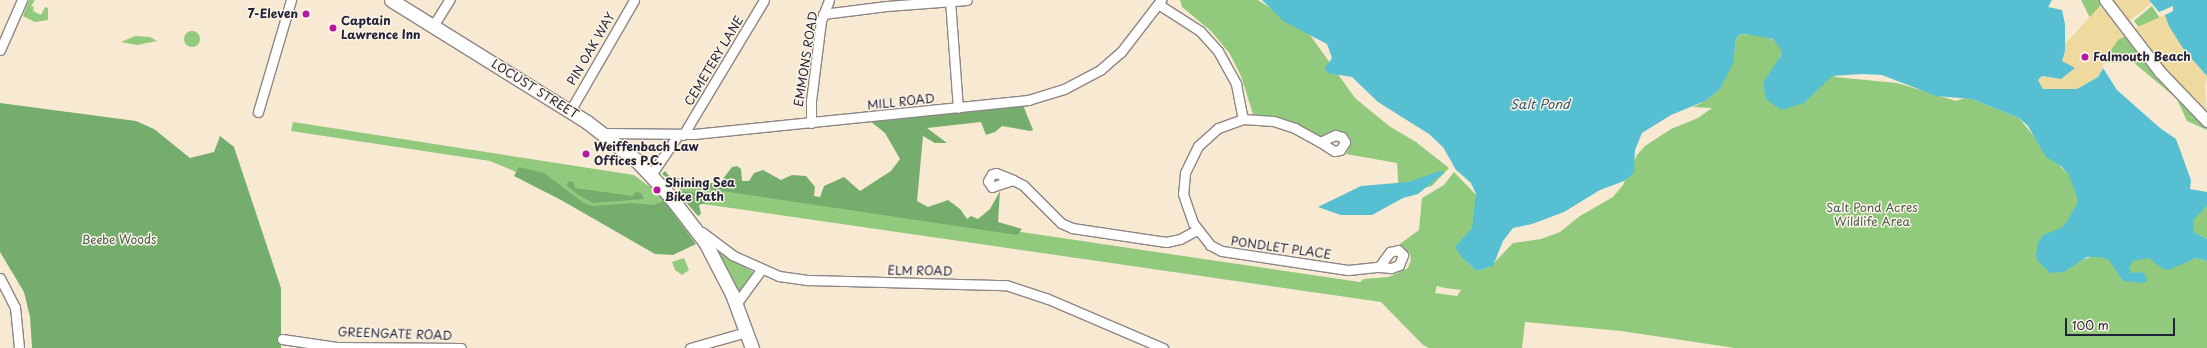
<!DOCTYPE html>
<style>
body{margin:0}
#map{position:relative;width:2207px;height:348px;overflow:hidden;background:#f8e9d2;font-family:"Playpen Sans",sans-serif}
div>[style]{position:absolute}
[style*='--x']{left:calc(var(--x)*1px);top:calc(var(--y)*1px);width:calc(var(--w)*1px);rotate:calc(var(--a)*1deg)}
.green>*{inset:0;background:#92ca7d}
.round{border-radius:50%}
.forest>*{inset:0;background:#75ae6c}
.sand>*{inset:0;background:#eeda9e}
.water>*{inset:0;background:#56c0d2}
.roads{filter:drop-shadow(1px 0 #8d8686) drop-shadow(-1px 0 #8d8686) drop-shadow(0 1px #8d8686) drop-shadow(0 -1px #8d8686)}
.minor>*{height:9px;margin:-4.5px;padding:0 4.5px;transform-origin:4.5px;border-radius:4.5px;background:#fff}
.major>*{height:11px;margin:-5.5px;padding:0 5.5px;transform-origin:5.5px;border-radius:5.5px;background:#fff}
.highway>*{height:13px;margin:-6.5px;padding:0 6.5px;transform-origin:6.5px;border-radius:6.5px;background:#fff}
.dots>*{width:11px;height:11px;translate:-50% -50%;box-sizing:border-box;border:2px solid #fcf5e5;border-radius:50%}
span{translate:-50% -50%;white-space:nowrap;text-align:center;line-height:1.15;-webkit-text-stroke:3px #fcf5e5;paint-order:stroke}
.poi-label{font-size:12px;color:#22223b;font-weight:700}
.right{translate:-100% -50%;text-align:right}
.left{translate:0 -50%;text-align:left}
.street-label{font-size:12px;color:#22223b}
.park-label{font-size:12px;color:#495d52}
.water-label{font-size:13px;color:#345970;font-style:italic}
.scale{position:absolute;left:2065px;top:318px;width:110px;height:18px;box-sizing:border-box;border:2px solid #22223b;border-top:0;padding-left:5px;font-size:12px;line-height:14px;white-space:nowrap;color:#22223b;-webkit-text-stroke:3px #fcf5e5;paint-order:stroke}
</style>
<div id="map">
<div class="green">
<div style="clip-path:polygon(29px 0,35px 0,31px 6px,34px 7px,33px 11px,41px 15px,45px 7px,48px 8px,48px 20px,35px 22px,23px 16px)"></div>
<div style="clip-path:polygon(1180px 0,1258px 0,1310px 35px,1355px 98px,1389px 126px,1416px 142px,1449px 168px,1432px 186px,1399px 195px,1397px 163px,1346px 154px,1349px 148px,1348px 140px,1320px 137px,1296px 123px,1253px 114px,1241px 76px,1230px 54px,1211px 31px,1182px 7px)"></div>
<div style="clip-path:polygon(2081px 0,2101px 0,2207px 124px,2207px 130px,2187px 121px,2177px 99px,2133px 62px,2100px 63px,2090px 18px)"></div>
<div style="clip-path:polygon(2152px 6px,2161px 20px,2144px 34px,2134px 21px)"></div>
<div class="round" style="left:184px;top:31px;width:16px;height:16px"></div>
<div style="clip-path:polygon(evenodd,1740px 34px,1766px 36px,1777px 42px,1784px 50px,1764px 86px,1766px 98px,1835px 75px,1835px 77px,1897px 83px,1956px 101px,1965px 98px,1972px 99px,2019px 118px,2052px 158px,2077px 183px,2077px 204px,2065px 271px,2082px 260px,2094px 256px,2196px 258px,2207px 261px,2207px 348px,1735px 348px,1621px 331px,1525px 322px,1522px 348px,1429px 348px,1423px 345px,1381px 302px,689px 202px,674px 181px,1360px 282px,1364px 279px,1389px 277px,1408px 268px,1411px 260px,1409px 252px,1397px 246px,1419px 230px,1422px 198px,1444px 185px,1454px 172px,1480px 199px,1480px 211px,1463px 259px,1477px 271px,1490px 267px,1513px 243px,1541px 239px,1560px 232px,1580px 216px,1613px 197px,1623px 185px,1637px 155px,1645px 146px,1671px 129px,1698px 118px,1712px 108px,1693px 107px,1705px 101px,1720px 89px,1734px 52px,1736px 39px,1740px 34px,1437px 286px,1445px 288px,1461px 290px,1457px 296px,1435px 293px,1437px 286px)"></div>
<div style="clip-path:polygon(135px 36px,150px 37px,157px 41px,137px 45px,121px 42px)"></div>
<div style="clip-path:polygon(293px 122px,634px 175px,650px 187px,654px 187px,674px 217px,653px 251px,514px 171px,490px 161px,291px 131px)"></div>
<div style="clip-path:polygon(2207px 206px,2207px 239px,2194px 232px,2192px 218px)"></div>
<div style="clip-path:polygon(721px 252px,753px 272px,743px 291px,738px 293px,717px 254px)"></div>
<div style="clip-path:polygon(684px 258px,689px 270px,682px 275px,675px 270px,672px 262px)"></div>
</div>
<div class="forest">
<div style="clip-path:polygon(0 103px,136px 121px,154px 129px,190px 158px,214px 152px,220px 136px,234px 147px,281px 288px,281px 348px,32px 348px,30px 317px,24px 292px,0 252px)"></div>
<div style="clip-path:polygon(1023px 105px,1033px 130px,1030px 131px,1002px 126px,995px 132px,986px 135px,981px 122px,927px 128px,947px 143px,935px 143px,923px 136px,917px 201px,928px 207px,948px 200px,960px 209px,967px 219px,971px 216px,978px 219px,990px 209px,1000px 191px,998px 222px,1022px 229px,1017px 235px,675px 184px,662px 174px,665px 171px,670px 177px,719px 184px,732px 167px,737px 166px,741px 169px,742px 181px,749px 181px,754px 173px,763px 170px,781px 180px,792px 175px,806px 176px,815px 187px,814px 196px,820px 197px,824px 186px,844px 177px,860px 191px,891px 171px,900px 159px,885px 133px,870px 121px)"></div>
<div style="clip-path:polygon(519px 167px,544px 173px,584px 203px,592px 206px,631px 203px,653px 205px,664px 201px,696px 244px,673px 255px,655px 254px,561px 200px,514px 176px)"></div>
<div style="clip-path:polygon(569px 181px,574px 182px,575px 188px,633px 196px,635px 192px,641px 193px,644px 199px,593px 203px,578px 195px,566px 185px)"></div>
<div style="clip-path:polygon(680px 191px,705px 194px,707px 198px,705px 203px,699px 205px,701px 214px,698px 216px,679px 194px)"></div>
</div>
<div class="sand">
<div style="clip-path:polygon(2102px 0,2149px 0,2152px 3px,2130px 20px,2135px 28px,2165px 15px,2184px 50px,2207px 76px,2205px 88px,2207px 116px,2144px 44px,2126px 36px,2118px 40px,2108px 54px,2098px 77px,2077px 89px,2043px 89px,2038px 80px,2042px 76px,2061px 79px,2075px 68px,2062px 61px,2065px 44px,2099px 7px)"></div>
</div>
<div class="water">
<div style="clip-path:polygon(1262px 0,2052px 0,2048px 7px,2062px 10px,2065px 24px,2065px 51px,2062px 61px,2075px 68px,2061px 79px,2042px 76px,2038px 80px,2043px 89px,2077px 89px,2098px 77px,2103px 68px,2117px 90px,2160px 128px,2176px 139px,2191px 180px,2190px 189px,2207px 192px,2207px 206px,2193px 220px,2194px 232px,2207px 239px,2207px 261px,2196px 258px,2169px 270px,2161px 268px,2149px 258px,2133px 261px,2129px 268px,2131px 273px,2141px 272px,2145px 275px,2147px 281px,2143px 283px,2123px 281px,2109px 260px,2100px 257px,2087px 257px,2064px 272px,2050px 273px,2038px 261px,2036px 256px,2038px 243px,2043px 235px,2061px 228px,2066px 223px,2077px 204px,2077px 197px,2069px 175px,2061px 166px,2046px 157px,2028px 126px,2019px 118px,1972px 99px,1936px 96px,1882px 75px,1862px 74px,1832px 76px,1804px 103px,1781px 110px,1766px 99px,1764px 89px,1764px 81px,1782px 54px,1781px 50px,1773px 39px,1745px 34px,1740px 34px,1736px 39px,1733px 63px,1720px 89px,1705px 101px,1671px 115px,1642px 133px,1635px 150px,1634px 173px,1624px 181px,1600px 190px,1564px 212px,1532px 224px,1513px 228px,1503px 241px,1493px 266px,1477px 271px,1463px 259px,1455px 247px,1472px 228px,1476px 194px,1471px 183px,1456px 170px,1443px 147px,1429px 134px,1378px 102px,1352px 77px,1327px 73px,1325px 68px,1332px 58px,1327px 44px,1283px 21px)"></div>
<div style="clip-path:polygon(2149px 0,2207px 0,2207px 76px,2184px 50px,2169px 26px,2165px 15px,2173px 11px,2173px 6px,2159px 12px)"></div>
<div style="clip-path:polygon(1440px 171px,1445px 172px,1418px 194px,1403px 198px,1372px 215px,1341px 215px,1318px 207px,1361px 186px,1408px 182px)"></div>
</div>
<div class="roads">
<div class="minor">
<div style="--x:950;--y:0;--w:108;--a:85.8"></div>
<div style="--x:1158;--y:4;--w:50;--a:32.7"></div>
<div style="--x:1200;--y:31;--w:27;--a:48"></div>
<div style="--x:1218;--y:51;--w:38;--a:61"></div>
<div style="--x:1236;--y:84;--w:36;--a:79"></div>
<div style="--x:823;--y:14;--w:64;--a:-7.1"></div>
<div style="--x:887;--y:6;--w:80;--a:-4.3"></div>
<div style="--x:433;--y:26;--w:31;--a:-58"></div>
<div style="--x:0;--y:50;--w:55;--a:-66.3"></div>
<div style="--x:570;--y:111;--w:128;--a:-60"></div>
<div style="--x:258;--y:112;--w:117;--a:-73.6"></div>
<div style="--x:811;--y:123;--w:22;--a:-90"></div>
<div style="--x:811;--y:101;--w:81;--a:-82.9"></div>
<div style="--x:821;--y:21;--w:22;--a:-69"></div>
<div style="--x:604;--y:133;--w:90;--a:0.6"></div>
<div style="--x:694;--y:134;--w:336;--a:-5.8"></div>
<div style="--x:1028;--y:100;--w:38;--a:-17"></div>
<div style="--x:1064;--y:89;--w:41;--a:-27.8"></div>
<div style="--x:1100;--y:70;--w:28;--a:-41"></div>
<div style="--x:1121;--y:52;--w:66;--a:-52.4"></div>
<div style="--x:683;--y:135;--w:157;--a:-59"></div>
<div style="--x:1335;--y:135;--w:7;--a:16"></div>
<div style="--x:1342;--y:137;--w:6;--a:59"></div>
<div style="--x:1345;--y:142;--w:9;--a:122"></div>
<div style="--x:1340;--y:150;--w:6;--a:171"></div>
<div style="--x:1334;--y:151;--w:17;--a:-147"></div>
<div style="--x:1320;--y:142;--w:17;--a:-25"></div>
<div style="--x:1320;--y:142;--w:29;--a:-151"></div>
<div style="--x:1295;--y:128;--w:23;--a:-162"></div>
<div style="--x:1273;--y:121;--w:30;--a:-176"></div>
<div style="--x:1243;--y:119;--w:27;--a:160"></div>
<div style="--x:1218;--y:128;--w:27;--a:138"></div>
<div style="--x:1198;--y:146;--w:30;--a:116"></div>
<div style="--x:1185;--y:173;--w:21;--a:95"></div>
<div style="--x:1183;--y:194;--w:31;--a:71"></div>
<div style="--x:1193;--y:223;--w:28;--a:52"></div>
<div style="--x:1210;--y:245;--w:13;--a:27"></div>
<div style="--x:1222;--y:251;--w:127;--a:8.6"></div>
<div style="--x:1348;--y:270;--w:31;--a:-6"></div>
<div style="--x:992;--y:174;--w:4;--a:-14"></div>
<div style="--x:996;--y:173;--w:18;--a:22"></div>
<div style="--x:1013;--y:180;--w:22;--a:162"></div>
<div style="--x:992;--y:187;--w:7;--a:-124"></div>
<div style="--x:988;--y:181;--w:8;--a:-60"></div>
<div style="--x:651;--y:175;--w:48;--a:-56"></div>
<div style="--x:1013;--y:180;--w:11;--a:27"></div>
<div style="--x:1023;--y:185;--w:54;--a:45"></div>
<div style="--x:1061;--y:223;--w:12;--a:24"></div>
<div style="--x:1072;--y:228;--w:95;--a:8.5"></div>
<div style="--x:1166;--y:242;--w:14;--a:-12"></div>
<div style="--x:1180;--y:239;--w:19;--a:-28"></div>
<div style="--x:702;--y:232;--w:38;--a:37"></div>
<div style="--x:732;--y:255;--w:51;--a:24.1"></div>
<div style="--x:779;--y:276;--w:30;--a:8"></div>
<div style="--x:809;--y:280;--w:197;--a:1.5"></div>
<div style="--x:1006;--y:285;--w:44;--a:18.4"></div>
<div style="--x:1048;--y:299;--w:125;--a:23.1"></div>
<div style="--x:1398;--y:250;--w:7;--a:45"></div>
<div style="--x:1403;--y:255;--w:11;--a:112"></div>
<div style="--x:1399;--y:265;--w:9;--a:159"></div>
<div style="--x:1391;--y:268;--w:12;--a:-175"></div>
<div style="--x:1379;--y:267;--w:19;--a:-54"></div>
<div style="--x:1390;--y:252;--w:8;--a:-14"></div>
<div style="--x:0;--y:278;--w:33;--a:63"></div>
<div style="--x:15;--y:307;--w:41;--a:84.4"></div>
<div style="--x:736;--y:304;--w:42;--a:-53.7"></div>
<div style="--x:282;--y:339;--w:55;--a:8.4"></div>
<div style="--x:336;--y:347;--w:125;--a:0.5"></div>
<div style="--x:690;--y:348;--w:58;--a:-15.9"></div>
</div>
<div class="major">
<div style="--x:2105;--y:0;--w:91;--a:52.6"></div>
<div style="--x:2160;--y:72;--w:68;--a:46.2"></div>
</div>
<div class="highway">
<div style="--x:391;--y:0;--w:231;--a:31.9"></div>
<div style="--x:587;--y:122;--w:62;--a:37.8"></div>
<div style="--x:636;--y:160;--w:47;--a:46.7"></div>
<div style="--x:668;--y:194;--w:61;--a:52.4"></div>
<div style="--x:705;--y:242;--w:59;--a:62.6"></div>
<div style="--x:732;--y:294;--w:58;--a:69.7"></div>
</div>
</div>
<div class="dots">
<div style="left:306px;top:14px;background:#b5179e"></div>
<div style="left:333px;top:28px;background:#b5179e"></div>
<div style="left:2085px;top:57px;background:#b5179e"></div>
<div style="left:586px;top:154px;background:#b5179e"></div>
<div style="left:657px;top:190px;background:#b5179e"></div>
</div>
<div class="poi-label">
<span class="right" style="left:298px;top:14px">7-Eleven</span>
<span class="left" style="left:341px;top:28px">Captain<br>Lawrence Inn</span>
<span class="left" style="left:2093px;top:57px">Falmouth Beach</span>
<span class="left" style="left:594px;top:154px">Weiffenbach Law<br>Offices P.C.</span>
<span class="left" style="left:665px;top:190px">Shining Sea<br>Bike Path</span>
</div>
<div class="street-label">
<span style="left:591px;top:49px;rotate:-60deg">PIN OAK WAY</span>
<span style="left:806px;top:59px;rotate:-81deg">EMMONS ROAD</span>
<span style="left:714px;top:61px;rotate:-59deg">CEMETERY LANE</span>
<span style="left:535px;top:89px;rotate:32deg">LOCUST STREET</span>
<span style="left:901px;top:102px;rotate:-6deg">MILL ROAD</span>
<span style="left:1281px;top:248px;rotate:8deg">PONDLET PLACE</span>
<span style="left:920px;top:271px;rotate:1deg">ELM ROAD</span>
<span style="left:395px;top:334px;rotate:2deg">GREENGATE ROAD</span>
</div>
<div class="park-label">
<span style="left:1872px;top:215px">Salt Pond Acres<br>Wildlife Area</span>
<span style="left:119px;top:240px">Beebe Woods</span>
</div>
<div class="water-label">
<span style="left:1540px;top:104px">Salt Pond</span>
</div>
<div class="scale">100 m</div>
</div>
